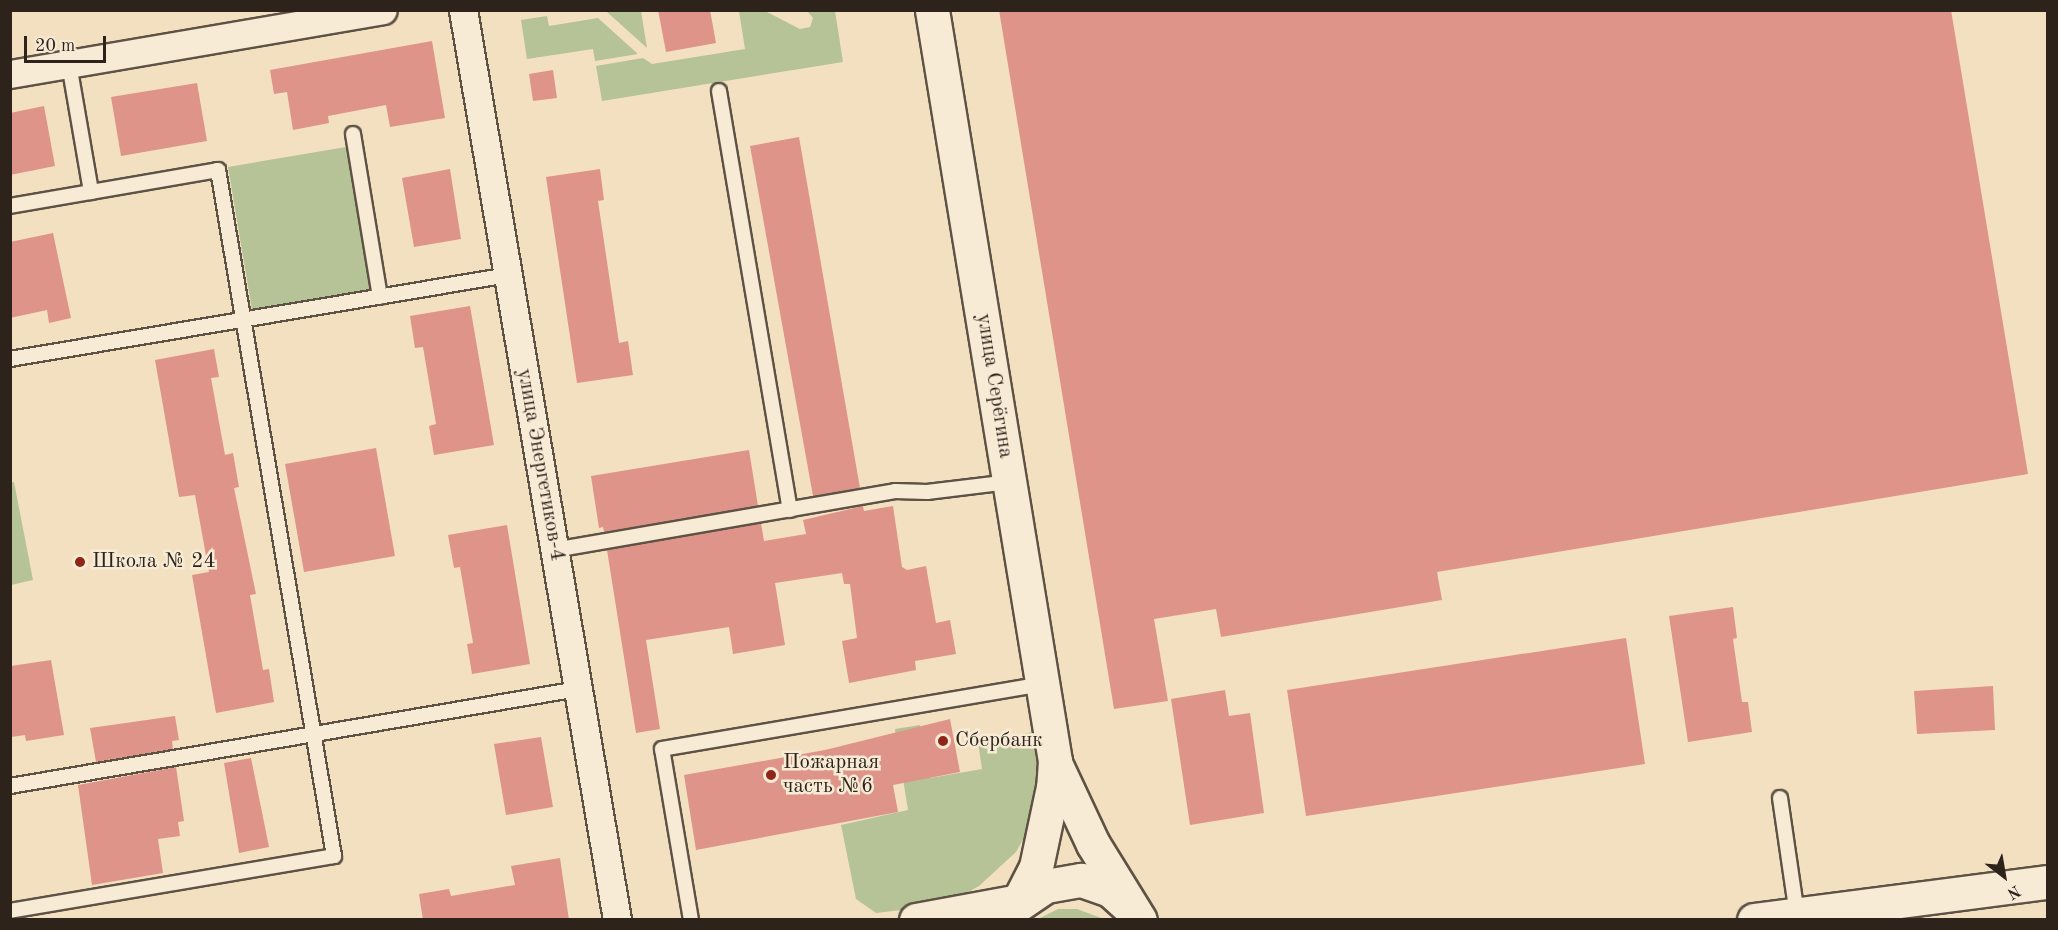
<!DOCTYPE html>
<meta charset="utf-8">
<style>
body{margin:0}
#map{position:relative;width:2058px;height:930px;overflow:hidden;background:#f3e0c0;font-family:"Old Standard TT",serif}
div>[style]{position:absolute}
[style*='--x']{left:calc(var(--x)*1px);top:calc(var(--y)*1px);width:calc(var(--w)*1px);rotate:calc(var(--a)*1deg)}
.green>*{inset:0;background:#b6c396}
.building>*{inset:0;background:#de9488}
.roads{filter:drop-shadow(2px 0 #5e5244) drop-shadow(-2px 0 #5e5244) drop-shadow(0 2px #5e5244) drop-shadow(0 -2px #5e5244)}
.service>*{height:14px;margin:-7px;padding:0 7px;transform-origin:7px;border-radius:7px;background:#f7ebd6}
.minor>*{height:27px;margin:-13.5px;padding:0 13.5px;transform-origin:13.5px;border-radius:13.5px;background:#f7ebd6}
.tertiary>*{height:33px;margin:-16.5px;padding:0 16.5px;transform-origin:16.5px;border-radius:16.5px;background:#f7ebd6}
.secondary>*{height:33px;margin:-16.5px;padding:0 16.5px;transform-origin:16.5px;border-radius:16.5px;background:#f7ebd6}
.dots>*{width:16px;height:16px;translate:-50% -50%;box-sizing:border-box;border:3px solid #f7ebd6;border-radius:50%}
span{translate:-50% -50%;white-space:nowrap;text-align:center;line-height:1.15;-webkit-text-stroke:5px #f7ebd6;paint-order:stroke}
.street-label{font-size:21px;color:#2d231b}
.poi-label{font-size:21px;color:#2d231b}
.left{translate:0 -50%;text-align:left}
.frame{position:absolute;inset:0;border:12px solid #2d231b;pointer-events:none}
.north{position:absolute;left:1974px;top:846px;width:60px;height:60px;-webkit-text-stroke:4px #f7ebd6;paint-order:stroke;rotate:149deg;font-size:16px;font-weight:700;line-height:24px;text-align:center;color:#2d231b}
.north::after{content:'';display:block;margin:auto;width:21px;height:27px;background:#2d231b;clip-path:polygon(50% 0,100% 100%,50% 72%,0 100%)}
.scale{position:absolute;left:24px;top:36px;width:82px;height:27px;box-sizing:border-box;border:3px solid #2d231b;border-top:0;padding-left:8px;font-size:18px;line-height:21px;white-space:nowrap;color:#2d231b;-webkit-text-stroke:4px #f7ebd6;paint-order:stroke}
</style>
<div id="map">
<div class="green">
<div style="clip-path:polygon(607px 11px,641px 11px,647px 48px,607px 12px)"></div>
<div style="clip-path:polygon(739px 11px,765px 11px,800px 29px,810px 27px,813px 18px,807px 11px,791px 11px,835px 11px,843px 62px,602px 101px,596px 66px,643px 58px,652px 64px,745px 49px)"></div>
<div style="clip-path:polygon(547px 16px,549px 26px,598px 18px,638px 54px,595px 61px,593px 49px,527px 59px,521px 20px)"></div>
<div style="clip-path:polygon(346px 147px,370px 290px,252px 310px,228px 167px)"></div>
<div style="clip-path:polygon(14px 482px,33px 580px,11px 585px,10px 483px)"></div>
<div style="clip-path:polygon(920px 725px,930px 778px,982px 769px,978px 742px,1033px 732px,1039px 787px,1028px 831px,1016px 852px,979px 886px,945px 905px,876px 913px,856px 899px,841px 825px,908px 810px,895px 729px)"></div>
<div style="clip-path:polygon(1058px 909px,1077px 909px,1104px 919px,1038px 919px)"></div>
</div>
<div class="building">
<div style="clip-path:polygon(658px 10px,710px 10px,716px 43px,666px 52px)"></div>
<div style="clip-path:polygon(999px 10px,1951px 10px,2028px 474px,1437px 572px,1442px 600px,1221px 637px,1216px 609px,1154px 619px,1168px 701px,1114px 709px)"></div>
<div style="clip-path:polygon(432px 41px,445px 118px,390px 127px,386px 105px,328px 116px,329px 123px,293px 130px,287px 92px,274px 94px,270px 70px)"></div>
<div style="clip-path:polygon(553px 70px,557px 98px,533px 101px,529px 74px)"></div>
<div style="clip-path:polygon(197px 83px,207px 141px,121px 156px,111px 97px)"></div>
<div style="clip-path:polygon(44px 106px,55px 166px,10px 175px,10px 113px)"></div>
<div style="clip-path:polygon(799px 137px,860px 488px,813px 496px,750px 146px)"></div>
<div style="clip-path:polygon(450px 169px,461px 239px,414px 247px,402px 178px)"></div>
<div style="clip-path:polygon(600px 169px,604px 200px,598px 201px,619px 343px,628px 341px,633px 375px,577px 383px,546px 177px)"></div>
<div style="clip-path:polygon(53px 233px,71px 318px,49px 323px,47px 310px,10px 318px,10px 242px)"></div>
<div style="clip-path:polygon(470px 306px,494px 445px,434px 455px,429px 426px,436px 424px,423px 347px,415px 348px,410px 316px)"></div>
<div style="clip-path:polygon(214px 349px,219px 377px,211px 378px,225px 455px,233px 453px,239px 487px,234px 488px,256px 594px,250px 595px,263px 670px,269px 669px,274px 702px,216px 713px,192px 575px,209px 572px,195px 495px,179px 497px,155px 360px)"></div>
<div style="clip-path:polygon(376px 448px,395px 556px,304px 572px,285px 464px)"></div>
<div style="clip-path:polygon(749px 450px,758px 506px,604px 532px,603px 527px,599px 528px,591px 476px)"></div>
<div style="clip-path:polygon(863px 506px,864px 511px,893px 506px,902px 567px,907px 570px,926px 566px,936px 623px,950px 620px,956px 654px,915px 661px,916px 670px,849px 683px,842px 641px,857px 638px,850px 584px,844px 584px,842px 573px,775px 583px,785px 645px,733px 654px,729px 627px,646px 640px,660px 729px,636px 733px,607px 550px,761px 523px,764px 541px,806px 534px,803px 520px)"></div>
<div style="clip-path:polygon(507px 525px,530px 664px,472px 674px,467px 644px,473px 643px,460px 567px,454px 568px,448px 535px)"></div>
<div style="clip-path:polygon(1733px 607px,1737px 638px,1733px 639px,1742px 702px,1748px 702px,1752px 732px,1688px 742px,1669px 616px)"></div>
<div style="clip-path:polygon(1626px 638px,1645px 764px,1306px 816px,1287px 690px)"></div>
<div style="clip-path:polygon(51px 660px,64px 735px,26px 741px,25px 735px,11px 737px,11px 666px)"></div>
<div style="clip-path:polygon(1993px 686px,1995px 730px,1917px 734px,1914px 691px)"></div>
<div style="clip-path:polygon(1225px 690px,1229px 716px,1250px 713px,1264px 813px,1190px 825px,1171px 699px)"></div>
<div style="clip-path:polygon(175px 716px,179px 740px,172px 741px,173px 749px,96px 762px,90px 728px)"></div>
<div style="clip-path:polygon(950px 719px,960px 772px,893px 785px,898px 812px,696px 850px,684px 775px,825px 750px)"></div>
<div style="clip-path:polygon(541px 737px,553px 807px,506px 815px,494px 744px)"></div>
<div style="clip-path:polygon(251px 758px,269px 847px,239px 853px,224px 763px)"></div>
<div style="clip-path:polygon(176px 767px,184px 821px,178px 822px,180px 836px,158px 839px,163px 873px,92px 885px,78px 785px)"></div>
<div style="clip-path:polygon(560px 858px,569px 920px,423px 920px,419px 894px,449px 889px,451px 896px,515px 885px,511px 866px)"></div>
</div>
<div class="roads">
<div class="service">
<div style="--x:69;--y:64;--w:130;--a:80.2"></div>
<div style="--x:719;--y:91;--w:425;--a:80.4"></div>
<div style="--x:353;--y:134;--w:165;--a:80.6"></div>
<div style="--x:10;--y:206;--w:211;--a:-9.8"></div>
<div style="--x:218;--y:170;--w:696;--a:80.4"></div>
<div style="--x:334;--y:856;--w:329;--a:170.4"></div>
<div style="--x:10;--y:359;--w:505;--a:-9.57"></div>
<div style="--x:554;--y:550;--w:346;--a:-9.8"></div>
<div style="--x:895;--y:491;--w:32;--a:2"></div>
<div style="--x:927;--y:492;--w:84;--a:-6.9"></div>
<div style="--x:10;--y:786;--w:576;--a:-9.69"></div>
<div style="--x:1780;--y:798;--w:118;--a:81.7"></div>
<div style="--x:691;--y:920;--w:173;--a:-99.6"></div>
<div style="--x:662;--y:749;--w:386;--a:-9.7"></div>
</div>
<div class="minor">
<div style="--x:463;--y:10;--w:923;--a:80.39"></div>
<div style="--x:10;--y:74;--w:378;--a:-9.7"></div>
</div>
<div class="tertiary">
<div style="--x:916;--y:920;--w:105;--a:-10.5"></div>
<div style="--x:1754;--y:920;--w:296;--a:-7.4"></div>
</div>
<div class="secondary">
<div style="--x:932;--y:10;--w:761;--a:80.7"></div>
<div style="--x:1055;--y:761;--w:26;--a:94"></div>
<div style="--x:1053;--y:787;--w:82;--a:102"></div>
<div style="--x:1036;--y:867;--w:38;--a:117"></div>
<div style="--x:1055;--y:763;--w:89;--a:64.9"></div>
<div style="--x:1093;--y:844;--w:89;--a:58.3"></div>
<div style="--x:1016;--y:906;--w:36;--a:-34"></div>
<div style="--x:1046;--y:886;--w:36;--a:-10"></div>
<div style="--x:1081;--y:880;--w:31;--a:19"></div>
<div style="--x:1110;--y:890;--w:25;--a:42"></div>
</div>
</div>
<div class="dots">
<div style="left:80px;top:562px;background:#8f2418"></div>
<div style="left:943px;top:741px;background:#8f2418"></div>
<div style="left:771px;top:775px;background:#8f2418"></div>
</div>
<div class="street-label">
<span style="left:994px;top:386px;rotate:81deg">улица Серёгина</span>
<span style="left:540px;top:465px;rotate:80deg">улица Энергетиков-4</span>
</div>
<div class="poi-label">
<span class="left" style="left:92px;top:562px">Школа № 24</span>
<span class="left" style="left:955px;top:741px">Сбербанк</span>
<span class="left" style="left:783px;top:775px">Пожарная<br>часть №6</span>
</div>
<div class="frame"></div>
<div class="north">N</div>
<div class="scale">20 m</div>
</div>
